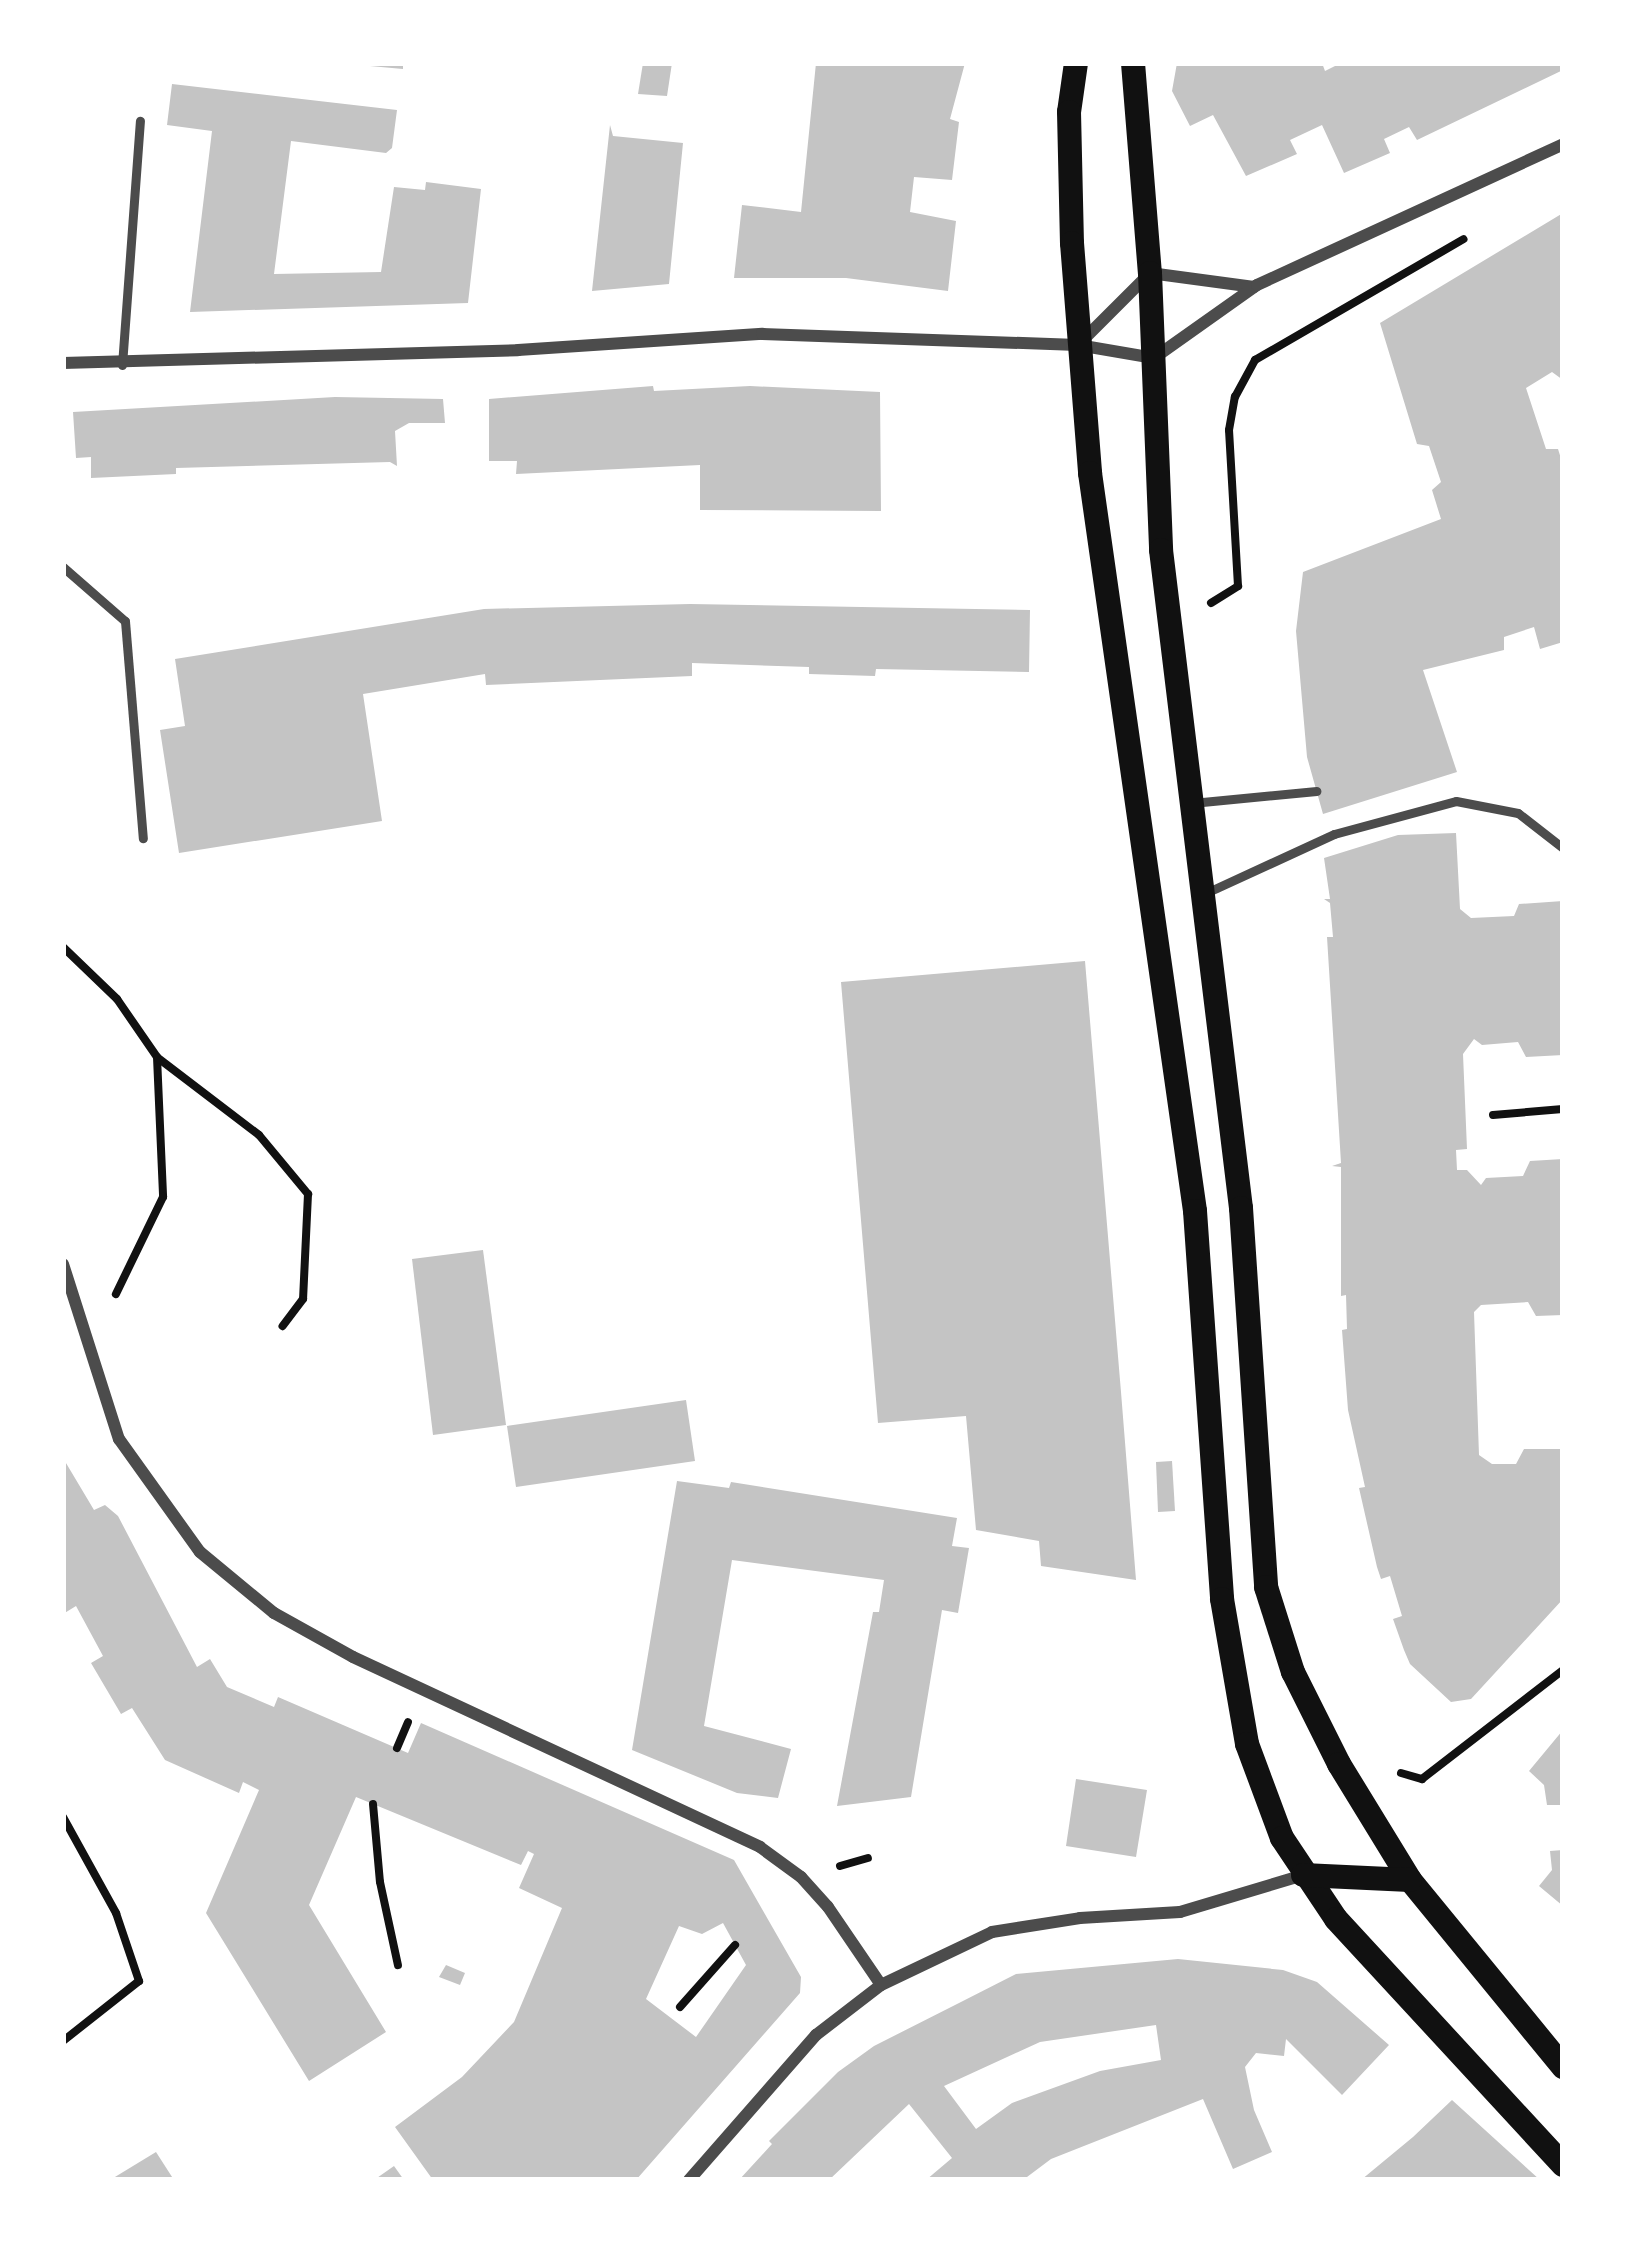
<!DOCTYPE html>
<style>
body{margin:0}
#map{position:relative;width:1626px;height:2243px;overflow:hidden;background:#fff;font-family:"Titillium Web",sans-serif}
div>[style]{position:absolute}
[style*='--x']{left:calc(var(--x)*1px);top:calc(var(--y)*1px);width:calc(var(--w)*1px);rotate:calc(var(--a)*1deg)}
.building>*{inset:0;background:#c4c4c4}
.path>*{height:8px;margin:-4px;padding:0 4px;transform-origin:4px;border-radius:4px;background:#111}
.service>*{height:9px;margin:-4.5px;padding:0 4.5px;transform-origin:4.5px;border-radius:4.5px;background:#4c4c4c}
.minor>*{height:12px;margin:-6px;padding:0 6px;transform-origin:6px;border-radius:6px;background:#4c4c4c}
.secondary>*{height:24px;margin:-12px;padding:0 12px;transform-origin:12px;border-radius:12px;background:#111}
span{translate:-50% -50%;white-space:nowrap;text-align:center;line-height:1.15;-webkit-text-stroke:12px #fff;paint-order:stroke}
.frame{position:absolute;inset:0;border:66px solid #fff;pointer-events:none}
</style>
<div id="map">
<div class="building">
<div style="clip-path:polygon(370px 63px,403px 63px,403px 69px,370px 66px)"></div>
<div style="clip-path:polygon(643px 63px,672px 63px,667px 96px,638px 94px)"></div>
<div style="clip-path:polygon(816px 63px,965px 63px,950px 119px,959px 122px,952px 180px,914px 177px,910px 212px,956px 221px,948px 291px,846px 278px,734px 278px,742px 205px,801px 212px)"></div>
<div style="clip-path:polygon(1177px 63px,1322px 63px,1325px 71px,1341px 63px,1563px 63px,1563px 70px,1417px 140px,1409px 127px,1384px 139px,1390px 153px,1344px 173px,1322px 125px,1290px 140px,1297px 154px,1246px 176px,1213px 115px,1190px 126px,1172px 91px)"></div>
<div style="clip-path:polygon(172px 84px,397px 110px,392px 148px,386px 153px,291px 141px,274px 274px,381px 272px,394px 187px,425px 190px,426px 182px,481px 189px,468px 303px,190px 312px,212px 131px,167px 125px)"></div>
<div style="clip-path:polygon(610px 125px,613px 136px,683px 143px,669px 284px,592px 291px)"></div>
<div style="clip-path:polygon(1563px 213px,1563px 380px,1552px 372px,1526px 388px,1546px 449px,1558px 449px,1563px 465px,1563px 642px,1540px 649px,1534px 627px,1504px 637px,1504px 650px,1423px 670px,1457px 772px,1323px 814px,1307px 757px,1296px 631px,1303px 572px,1441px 519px,1432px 490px,1441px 482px,1429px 446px,1417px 444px,1380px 323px)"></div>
<div style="clip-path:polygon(653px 386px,654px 391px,750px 386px,880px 392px,881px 511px,700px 510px,700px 465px,516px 474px,517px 461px,489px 461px,489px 399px)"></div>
<div style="clip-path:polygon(335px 397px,443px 399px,445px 423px,409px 423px,395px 431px,397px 466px,390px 462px,176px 468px,176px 474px,91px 478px,91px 457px,76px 458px,73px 412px)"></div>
<div style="clip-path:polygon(690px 604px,1030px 610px,1029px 672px,876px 669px,875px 676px,809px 674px,809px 667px,692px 663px,692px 676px,486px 685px,485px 674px,363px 694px,382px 821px,179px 853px,160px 730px,185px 726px,175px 659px,484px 609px)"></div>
<div style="clip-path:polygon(1456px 833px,1460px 909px,1471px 918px,1514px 916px,1519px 904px,1563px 901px,1563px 1055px,1526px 1057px,1518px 1042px,1482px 1045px,1474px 1039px,1463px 1054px,1467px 1149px,1456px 1150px,1457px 1170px,1467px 1170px,1481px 1185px,1486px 1178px,1523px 1176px,1530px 1161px,1563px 1159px,1563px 1315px,1536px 1316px,1528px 1302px,1481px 1305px,1474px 1312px,1479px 1455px,1492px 1464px,1516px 1464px,1524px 1449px,1563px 1449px,1563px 1599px,1471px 1699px,1451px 1702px,1410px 1664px,1404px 1650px,1393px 1619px,1402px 1616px,1390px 1576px,1381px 1579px,1377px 1567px,1359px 1488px,1365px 1487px,1348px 1410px,1342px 1330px,1347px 1329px,1346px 1295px,1341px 1296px,1341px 1167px,1332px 1166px,1341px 1163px,1327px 937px,1333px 937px,1330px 903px,1324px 899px,1330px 899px,1324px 858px,1398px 835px)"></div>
<div style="clip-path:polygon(1085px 961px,1121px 1392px,1136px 1580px,1041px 1566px,1039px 1541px,976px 1530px,966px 1416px,878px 1423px,841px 982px)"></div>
<div style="clip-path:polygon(483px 1250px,506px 1425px,433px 1435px,412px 1259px)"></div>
<div style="clip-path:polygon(686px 1400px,695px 1461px,516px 1487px,507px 1426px)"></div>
<div style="clip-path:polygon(evenodd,63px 1458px,94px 1510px,105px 1505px,118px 1516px,197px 1667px,210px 1659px,227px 1687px,274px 1707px,278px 1697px,408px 1753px,421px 1723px,734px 1860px,801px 1977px,800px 1993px,636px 2180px,433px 2180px,395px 2127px,462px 2077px,514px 2022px,562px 1908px,519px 1888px,534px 1854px,528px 1851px,521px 1865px,356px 1797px,309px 1905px,386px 2032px,309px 2081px,206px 1913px,259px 1790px,243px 1782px,239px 1793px,165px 1760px,132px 1708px,121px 1714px,91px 1663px,103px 1656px,76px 1606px,63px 1614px,63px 1458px,723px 1923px,746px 1965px,696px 2037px,646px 1999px,679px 1926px,702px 1934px,723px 1923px)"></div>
<div style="clip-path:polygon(1172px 1461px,1175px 1511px,1158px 1512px,1156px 1462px)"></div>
<div style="clip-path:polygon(677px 1481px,729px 1488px,731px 1482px,957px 1518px,952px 1546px,969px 1548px,958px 1613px,942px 1610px,911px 1797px,837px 1806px,873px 1612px,879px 1612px,884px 1580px,732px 1560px,704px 1726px,791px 1749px,778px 1798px,737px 1793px,632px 1750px)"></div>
<div style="clip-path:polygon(1563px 1730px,1563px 1805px,1547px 1805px,1544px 1785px,1529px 1771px)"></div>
<div style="clip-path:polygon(1076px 1779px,1147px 1790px,1136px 1857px,1066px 1846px)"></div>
<div style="clip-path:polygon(1563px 1850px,1563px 1906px,1539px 1886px,1552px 1870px,1550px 1851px)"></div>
<div style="clip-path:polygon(evenodd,1178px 1959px,1283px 1970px,1317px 1982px,1389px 2045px,1342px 2095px,1286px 2039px,1284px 2056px,1256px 2053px,1245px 2067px,1254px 2110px,1272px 2152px,1233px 2169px,1203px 2099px,1051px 2159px,1023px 2180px,926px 2180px,952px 2158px,909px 2104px,829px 2180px,739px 2180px,772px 2144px,769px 2141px,838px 2072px,874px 2046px,959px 2003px,1016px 1974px,1178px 1959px,1156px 2025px,1161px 2060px,1100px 2071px,1012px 2103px,976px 2129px,944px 2086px,1040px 2042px,1156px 2025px)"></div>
<div style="clip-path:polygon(446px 1965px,465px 1973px,460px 1985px,439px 1977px)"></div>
<div style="clip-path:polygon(1452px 2100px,1540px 2180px,1361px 2180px,1413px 2137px)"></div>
<div style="clip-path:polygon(156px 2152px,174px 2180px,110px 2180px)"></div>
<div style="clip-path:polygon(394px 2166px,404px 2180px,374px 2180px)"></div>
</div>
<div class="path">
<div style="--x:1211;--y:603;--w:32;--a:-32"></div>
<div style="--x:1238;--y:586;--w:156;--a:-93.3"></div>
<div style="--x:1229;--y:430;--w:34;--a:-80"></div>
<div style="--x:1235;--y:397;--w:42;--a:-61.6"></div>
<div style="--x:1255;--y:360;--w:241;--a:-30.1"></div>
<div style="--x:63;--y:947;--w:75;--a:43.9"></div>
<div style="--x:117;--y:999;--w:70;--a:55.4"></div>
<div style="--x:157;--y:1057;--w:140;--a:87.5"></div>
<div style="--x:163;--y:1197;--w:108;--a:115.9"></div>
<div style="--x:158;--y:1058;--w:127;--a:37.3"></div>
<div style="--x:259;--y:1135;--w:77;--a:50.3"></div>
<div style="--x:308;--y:1194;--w:105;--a:92.7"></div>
<div style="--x:303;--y:1299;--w:34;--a:127"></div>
<div style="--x:1493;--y:1115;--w:70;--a:-4.9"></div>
<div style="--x:397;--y:1748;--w:28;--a:-67"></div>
<div style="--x:1401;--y:1773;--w:22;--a:16"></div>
<div style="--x:1422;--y:1779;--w:178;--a:-37.7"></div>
<div style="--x:373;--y:1804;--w:78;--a:84.9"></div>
<div style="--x:380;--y:1882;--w:85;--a:77.8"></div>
<div style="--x:63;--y:1817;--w:110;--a:61.1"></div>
<div style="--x:116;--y:1913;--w:72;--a:71.3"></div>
<div style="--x:139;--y:1981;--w:97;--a:141.7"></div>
<div style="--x:840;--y:1866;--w:29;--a:-16"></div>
<div style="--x:680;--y:2007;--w:83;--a:-48.4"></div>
</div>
<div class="service">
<div style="--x:122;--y:365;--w:245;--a:-85.8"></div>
<div style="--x:63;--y:567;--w:82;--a:41.1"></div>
<div style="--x:125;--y:621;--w:218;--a:85.3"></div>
<div style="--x:1192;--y:803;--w:125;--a:-5.5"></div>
<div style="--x:1208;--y:892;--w:139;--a:-24.7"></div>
<div style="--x:1334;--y:834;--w:126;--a:-15.1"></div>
<div style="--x:1456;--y:801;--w:63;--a:11"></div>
<div style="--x:1518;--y:813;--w:57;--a:37.9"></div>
</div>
<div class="minor">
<div style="--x:1082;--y:341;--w:96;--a:-45"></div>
<div style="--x:1150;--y:273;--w:105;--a:7.7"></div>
<div style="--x:63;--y:363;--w:455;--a:-1.6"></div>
<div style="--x:518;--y:350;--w:245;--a:-3.8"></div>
<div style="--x:762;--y:334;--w:316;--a:2"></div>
<div style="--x:1078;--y:345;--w:77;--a:9.7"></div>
<div style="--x:1154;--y:358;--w:126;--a:-35.3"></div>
<div style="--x:1257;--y:285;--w:337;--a:-24.7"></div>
<div style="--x:63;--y:1264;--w:184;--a:72.3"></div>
<div style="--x:119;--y:1439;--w:139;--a:54.4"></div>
<div style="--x:200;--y:1552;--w:96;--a:39.5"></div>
<div style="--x:274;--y:1613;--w:90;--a:29.1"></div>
<div style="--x:353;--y:1657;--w:449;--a:25"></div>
<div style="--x:760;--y:1847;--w:51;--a:36.2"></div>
<div style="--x:801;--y:1877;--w:40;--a:48"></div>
<div style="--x:828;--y:1907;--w:94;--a:55.8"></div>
<div style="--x:689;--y:2180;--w:193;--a:-48.8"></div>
<div style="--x:816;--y:2035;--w:82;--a:-37.6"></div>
<div style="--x:881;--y:1985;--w:123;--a:-25.5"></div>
<div style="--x:992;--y:1932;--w:89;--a:-9"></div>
<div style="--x:1080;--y:1918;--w:100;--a:-3.4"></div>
<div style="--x:1180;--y:1912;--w:128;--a:-16.7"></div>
</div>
<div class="secondary">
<div style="--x:1076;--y:63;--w:49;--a:98.1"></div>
<div style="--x:1069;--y:112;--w:131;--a:88.7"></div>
<div style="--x:1072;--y:243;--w:231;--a:85.5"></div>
<div style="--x:1090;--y:473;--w:745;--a:81.9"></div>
<div style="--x:1195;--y:1211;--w:389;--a:86"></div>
<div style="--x:1222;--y:1599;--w:147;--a:80.2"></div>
<div style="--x:1247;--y:1744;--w:100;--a:69.6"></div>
<div style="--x:1282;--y:1838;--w:97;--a:56.3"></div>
<div style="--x:1336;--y:1919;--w:335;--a:47.3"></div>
<div style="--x:1133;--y:63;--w:211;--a:85.4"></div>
<div style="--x:1150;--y:273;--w:277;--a:87.7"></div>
<div style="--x:1161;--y:550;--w:663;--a:83.07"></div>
<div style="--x:1241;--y:1208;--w:380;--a:86.2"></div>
<div style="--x:1266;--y:1587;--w:89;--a:72.4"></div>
<div style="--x:1293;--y:1672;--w:103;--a:63.4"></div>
<div style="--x:1339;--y:1764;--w:136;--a:58.5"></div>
<div style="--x:1410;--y:1880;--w:242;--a:50.7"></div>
<div style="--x:1303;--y:1875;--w:107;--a:2.7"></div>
</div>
<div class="frame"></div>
</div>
